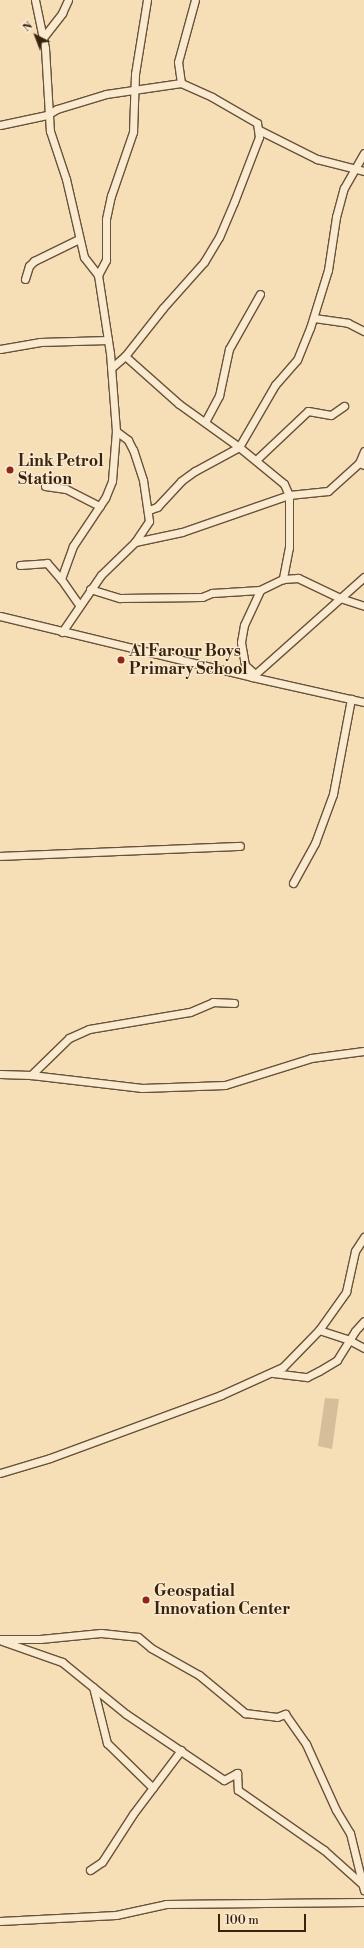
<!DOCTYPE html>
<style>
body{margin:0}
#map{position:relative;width:364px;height:1948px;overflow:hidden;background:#f6deb7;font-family:"Libre Bodoni",serif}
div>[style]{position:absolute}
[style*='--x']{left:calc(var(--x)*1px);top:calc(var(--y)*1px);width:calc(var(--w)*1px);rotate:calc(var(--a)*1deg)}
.green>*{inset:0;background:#d6be9a}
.roads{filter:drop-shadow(1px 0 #685239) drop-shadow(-1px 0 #685239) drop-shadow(0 1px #685239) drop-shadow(0 -1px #685239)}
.street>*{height:7px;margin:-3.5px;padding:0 3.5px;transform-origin:3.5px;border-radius:3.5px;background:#f9ead0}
.dots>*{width:11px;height:11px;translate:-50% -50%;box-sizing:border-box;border:2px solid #f9ead0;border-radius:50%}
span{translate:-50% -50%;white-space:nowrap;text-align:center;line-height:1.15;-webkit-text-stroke:3px #f9ead0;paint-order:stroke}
.poi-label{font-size:16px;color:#39230f;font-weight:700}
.left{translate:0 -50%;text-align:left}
.north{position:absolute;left:16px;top:16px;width:40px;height:40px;-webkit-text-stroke:3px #f9ead0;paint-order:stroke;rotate:318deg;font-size:11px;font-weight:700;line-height:16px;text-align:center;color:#39230f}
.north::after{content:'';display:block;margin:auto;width:14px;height:18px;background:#39230f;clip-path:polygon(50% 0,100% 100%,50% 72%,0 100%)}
.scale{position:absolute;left:218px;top:1914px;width:88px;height:18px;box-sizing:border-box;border:2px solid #39230f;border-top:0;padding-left:5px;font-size:12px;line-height:14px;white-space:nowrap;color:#39230f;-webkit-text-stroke:3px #f9ead0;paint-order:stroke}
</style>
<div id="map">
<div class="green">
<div style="clip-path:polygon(325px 1398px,339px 1399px,332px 1449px,318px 1446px)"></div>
</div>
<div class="roads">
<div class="street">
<div style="--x:35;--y:0;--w:49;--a:78.2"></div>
<div style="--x:45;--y:48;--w:83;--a:86.6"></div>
<div style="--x:50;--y:131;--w:51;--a:71.6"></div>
<div style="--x:66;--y:179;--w:80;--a:77"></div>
<div style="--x:84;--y:257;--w:23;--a:52"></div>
<div style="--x:98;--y:275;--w:79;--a:81.3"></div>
<div style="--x:110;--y:353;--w:78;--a:85.6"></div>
<div style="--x:116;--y:431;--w:50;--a:94.6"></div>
<div style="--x:112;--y:481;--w:18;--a:112"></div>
<div style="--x:105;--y:498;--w:58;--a:123.7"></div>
<div style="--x:73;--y:546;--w:35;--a:110"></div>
<div style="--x:61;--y:579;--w:32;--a:55"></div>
<div style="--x:42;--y:39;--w:33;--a:-52"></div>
<div style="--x:62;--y:13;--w:14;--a:-65"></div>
<div style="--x:181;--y:83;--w:21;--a:-98"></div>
<div style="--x:178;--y:62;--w:64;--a:-74.7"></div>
<div style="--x:0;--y:125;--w:48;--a:-12"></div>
<div style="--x:47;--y:115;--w:12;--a:-31"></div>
<div style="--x:57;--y:109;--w:51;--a:-17"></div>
<div style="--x:106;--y:94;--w:76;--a:-8.3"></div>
<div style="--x:181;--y:83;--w:34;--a:24"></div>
<div style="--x:212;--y:97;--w:52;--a:30"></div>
<div style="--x:257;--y:123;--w:14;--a:82"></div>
<div style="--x:259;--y:137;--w:70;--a:111"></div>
<div style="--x:234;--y:202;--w:38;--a:113"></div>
<div style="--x:219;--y:237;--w:29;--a:121"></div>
<div style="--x:204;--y:262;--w:62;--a:131.7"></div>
<div style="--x:163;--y:308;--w:61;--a:128.4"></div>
<div style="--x:125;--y:356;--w:18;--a:139"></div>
<div style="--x:259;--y:130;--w:65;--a:26.6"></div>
<div style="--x:317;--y:159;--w:49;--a:14.3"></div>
<div style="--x:98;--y:275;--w:17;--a:-62"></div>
<div style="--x:106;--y:260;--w:41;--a:-90"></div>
<div style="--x:106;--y:219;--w:24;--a:-78"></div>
<div style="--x:111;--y:196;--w:68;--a:-71"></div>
<div style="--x:133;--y:132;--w:58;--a:-88"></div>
<div style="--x:135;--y:74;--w:75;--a:-80.8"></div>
<div style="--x:25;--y:279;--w:14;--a:-73"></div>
<div style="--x:29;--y:266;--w:7;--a:-45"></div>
<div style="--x:34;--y:261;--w:50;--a:-26.1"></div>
<div style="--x:314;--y:318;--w:34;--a:8"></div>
<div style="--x:348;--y:323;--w:18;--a:27"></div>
<div style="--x:0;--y:349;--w:41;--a:-9.9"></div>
<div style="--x:40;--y:342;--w:68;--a:-1.7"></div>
<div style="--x:125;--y:356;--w:72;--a:41.6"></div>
<div style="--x:179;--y:404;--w:74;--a:35.6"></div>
<div style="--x:239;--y:447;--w:58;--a:39.4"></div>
<div style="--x:284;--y:484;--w:12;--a:66"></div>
<div style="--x:289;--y:495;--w:52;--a:90"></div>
<div style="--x:289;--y:547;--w:33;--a:101"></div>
<div style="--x:205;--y:422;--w:30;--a:-62"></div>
<div style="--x:219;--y:396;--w:48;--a:-78"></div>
<div style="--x:229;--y:349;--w:63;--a:-60.6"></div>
<div style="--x:256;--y:460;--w:71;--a:-43.3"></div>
<div style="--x:308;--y:411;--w:23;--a:10"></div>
<div style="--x:331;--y:415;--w:16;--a:-35"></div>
<div style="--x:359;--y:463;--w:13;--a:-67"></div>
<div style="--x:45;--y:486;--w:21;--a:8"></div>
<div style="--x:66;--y:489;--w:38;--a:27"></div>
<div style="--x:149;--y:510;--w:9;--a:-21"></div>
<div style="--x:157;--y:507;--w:35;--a:-47"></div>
<div style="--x:181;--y:481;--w:17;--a:-36"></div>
<div style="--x:195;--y:471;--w:50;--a:-28.6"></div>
<div style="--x:239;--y:447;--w:72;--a:-59.9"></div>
<div style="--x:275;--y:385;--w:33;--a:-49"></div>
<div style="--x:297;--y:360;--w:35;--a:-68"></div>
<div style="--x:310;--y:328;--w:61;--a:-72.8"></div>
<div style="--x:328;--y:270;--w:54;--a:-81.4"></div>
<div style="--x:336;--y:217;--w:30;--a:-75"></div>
<div style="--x:344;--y:188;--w:40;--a:-60.3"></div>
<div style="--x:135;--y:542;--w:48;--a:-12"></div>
<div style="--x:182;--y:532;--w:113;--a:-19.1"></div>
<div style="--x:289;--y:495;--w:39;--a:-6"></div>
<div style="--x:328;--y:491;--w:42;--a:-42.1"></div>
<div style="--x:359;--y:463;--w:5;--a:22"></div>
<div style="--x:20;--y:565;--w:27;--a:-4"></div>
<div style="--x:47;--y:563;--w:21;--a:49"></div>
<div style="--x:90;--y:589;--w:31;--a:17"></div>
<div style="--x:120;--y:598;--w:82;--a:-0.7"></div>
<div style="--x:202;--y:597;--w:11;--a:-22"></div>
<div style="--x:212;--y:593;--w:48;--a:-3.6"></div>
<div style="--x:260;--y:590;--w:25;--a:-26"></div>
<div style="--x:283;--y:579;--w:15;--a:-4"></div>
<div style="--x:298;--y:578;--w:47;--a:25.5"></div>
<div style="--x:340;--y:598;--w:25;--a:18"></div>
<div style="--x:0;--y:616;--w:259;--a:13.6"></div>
<div style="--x:252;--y:677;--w:115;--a:12.6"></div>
<div style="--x:62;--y:632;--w:69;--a:-55.6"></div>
<div style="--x:101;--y:575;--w:47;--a:-44.1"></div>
<div style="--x:135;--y:542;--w:25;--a:-56"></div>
<div style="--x:149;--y:521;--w:41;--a:-98.3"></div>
<div style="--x:143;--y:480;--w:32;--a:-108"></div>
<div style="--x:133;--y:450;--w:11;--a:-117"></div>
<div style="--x:128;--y:440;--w:15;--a:-143"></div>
<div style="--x:255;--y:674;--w:13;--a:-138"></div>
<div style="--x:245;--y:665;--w:23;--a:-100"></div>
<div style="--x:241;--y:642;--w:17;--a:-80"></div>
<div style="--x:244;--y:625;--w:38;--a:-65"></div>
<div style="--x:252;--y:677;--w:150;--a:-41.8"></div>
<div style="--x:0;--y:856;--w:240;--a:-2.4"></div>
<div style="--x:293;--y:883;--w:46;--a:-61.2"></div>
<div style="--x:315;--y:843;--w:52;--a:-69.8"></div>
<div style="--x:333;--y:794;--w:97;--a:-79.3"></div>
<div style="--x:0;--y:1074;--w:31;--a:2"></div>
<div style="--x:31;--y:1075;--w:53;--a:-44.2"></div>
<div style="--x:69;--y:1038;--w:22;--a:-24"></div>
<div style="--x:89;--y:1029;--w:102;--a:-9.6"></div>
<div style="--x:190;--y:1012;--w:25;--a:-23"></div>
<div style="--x:213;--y:1002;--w:21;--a:3"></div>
<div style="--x:31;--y:1075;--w:112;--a:6.7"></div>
<div style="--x:142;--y:1088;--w:83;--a:-2.1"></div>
<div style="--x:225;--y:1085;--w:90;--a:-17.4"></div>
<div style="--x:311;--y:1058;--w:53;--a:-7.5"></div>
<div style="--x:319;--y:1330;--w:32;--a:18"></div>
<div style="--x:349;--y:1340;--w:17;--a:28"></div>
<div style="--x:273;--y:1373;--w:34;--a:7"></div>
<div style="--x:307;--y:1377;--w:13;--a:-27"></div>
<div style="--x:319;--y:1371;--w:21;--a:-31"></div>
<div style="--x:337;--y:1360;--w:34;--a:-58"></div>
<div style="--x:355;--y:1331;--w:13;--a:-48"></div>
<div style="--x:0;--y:1473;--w:52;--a:-16.7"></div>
<div style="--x:50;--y:1458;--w:182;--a:-20.2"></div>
<div style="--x:221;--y:1395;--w:68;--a:-24.3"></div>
<div style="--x:283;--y:1367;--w:52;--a:-45.8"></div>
<div style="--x:319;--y:1330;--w:47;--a:-54.6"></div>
<div style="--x:346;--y:1292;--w:42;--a:-77.6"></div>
<div style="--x:355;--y:1251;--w:17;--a:-57"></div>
<div style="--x:0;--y:1639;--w:40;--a:0"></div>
<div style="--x:40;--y:1639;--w:61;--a:-5.6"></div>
<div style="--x:101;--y:1633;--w:37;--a:6"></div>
<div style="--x:138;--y:1637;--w:17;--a:40"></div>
<div style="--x:151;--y:1648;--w:55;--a:29.4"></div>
<div style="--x:199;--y:1675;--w:60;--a:39.6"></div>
<div style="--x:245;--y:1713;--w:32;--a:7"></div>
<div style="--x:277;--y:1717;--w:9;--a:-21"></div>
<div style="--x:285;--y:1714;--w:37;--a:55"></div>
<div style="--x:306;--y:1744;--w:72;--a:65.6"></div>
<div style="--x:336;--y:1810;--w:27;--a:59"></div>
<div style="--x:350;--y:1833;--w:59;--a:76.2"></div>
<div style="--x:2;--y:1641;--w:64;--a:19.3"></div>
<div style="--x:62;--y:1662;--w:82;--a:39.1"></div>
<div style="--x:126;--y:1714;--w:118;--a:34"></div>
<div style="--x:224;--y:1780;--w:15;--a:-28"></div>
<div style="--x:237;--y:1773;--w:17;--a:87"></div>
<div style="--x:238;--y:1790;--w:105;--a:34.9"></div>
<div style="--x:324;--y:1850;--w:51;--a:41.8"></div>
<div style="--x:93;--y:1687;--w:58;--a:76"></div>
<div style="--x:107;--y:1743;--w:64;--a:44.4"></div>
<div style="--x:90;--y:1870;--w:14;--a:-34"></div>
<div style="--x:102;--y:1862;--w:57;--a:-57.1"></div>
<div style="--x:133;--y:1814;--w:80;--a:-53.1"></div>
<div style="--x:0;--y:1921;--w:116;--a:-3"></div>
<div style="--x:116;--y:1915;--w:51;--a:-12.4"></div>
<div style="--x:166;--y:1904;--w:198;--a:-0.6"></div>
</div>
</div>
<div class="dots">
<div style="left:10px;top:470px;background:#8f2418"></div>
<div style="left:121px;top:660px;background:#8f2418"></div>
<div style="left:146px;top:1600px;background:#8f2418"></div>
</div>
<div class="poi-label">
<span class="left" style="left:18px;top:470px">Link Petrol<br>Station</span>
<span class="left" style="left:129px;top:660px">Al Farour Boys<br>Primary School</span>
<span class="left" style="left:154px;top:1600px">Geospatial<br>Innovation Center</span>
</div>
<div class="north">N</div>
<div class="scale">100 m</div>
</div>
